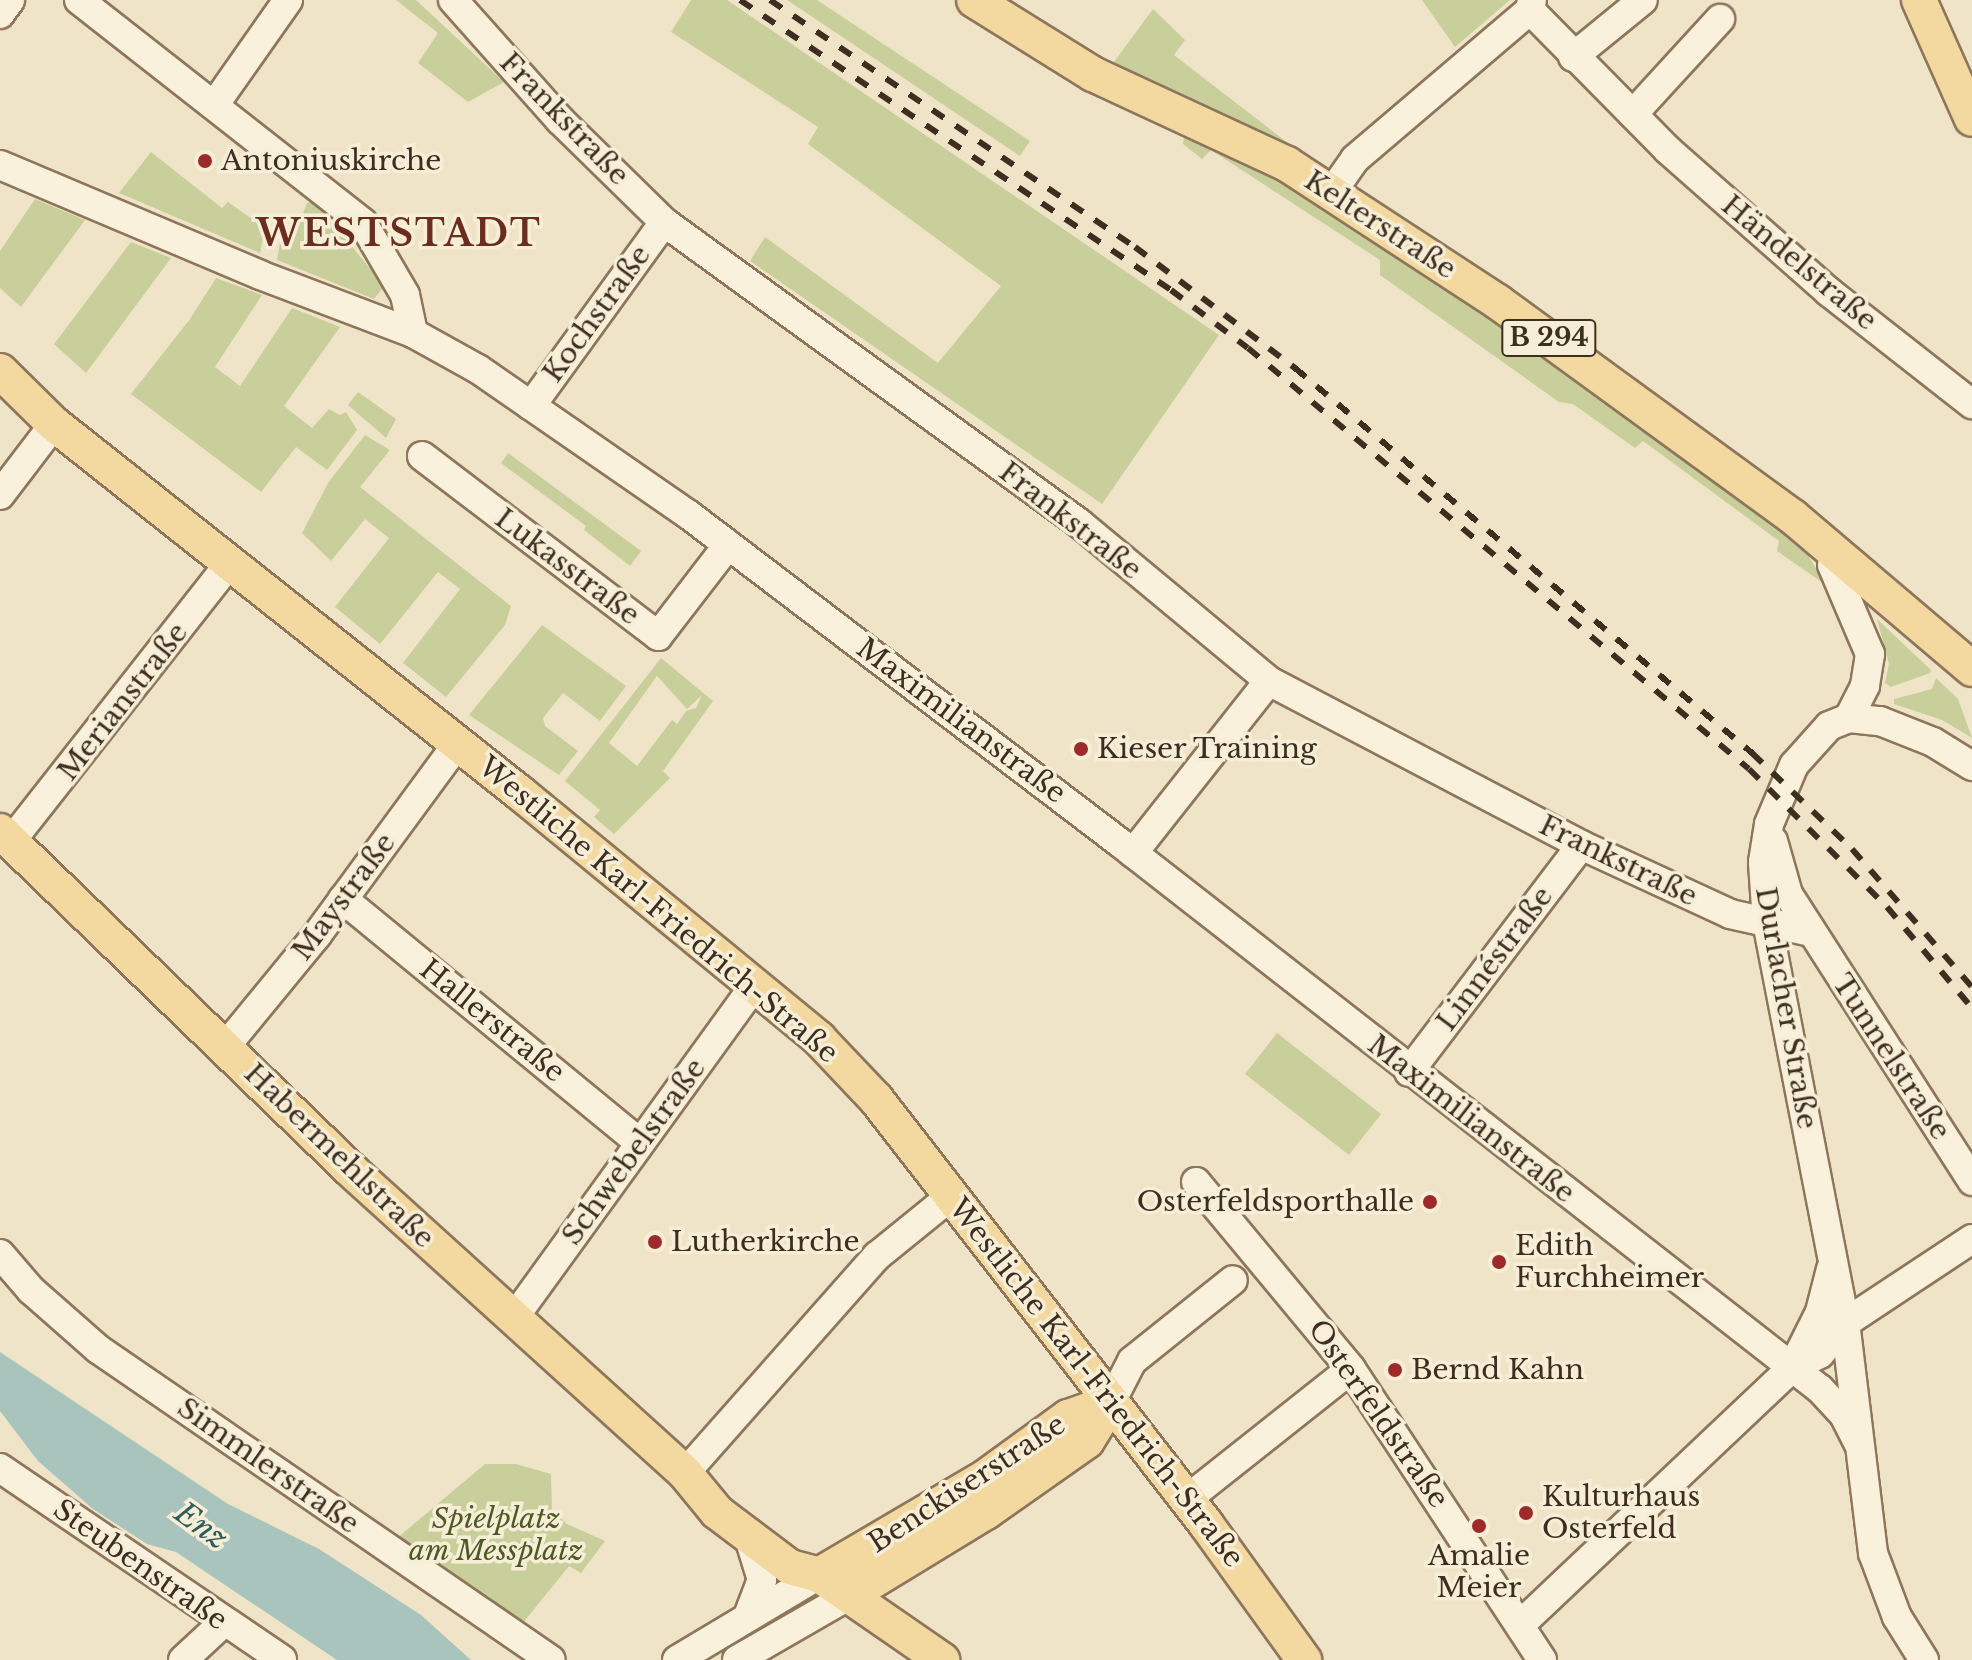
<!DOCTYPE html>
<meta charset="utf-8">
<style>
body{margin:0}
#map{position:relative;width:1972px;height:1660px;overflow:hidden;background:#f0e4c8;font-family:"Libre Baskerville",serif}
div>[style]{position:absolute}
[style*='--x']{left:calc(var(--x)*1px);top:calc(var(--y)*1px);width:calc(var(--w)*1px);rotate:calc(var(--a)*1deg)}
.green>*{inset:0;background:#c9cf9b}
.water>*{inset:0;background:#a9c4bc}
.roads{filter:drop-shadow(2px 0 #8d765c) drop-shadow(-2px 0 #8d765c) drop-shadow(0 2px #8d765c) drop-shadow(0 -2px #8d765c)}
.minor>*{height:28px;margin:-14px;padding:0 14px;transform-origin:14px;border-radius:14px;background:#faf1dc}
.major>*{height:34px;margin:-17px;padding:0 17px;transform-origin:17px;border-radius:17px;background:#f3d9a0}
.rail>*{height:6px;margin-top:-3px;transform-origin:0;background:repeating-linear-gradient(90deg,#3d2e20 0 14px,transparent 0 28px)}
.dots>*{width:22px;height:22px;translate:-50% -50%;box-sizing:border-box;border:4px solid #f7eed8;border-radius:50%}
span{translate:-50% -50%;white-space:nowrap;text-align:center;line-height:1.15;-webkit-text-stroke:7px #f7eed8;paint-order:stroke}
.shield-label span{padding:2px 6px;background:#f7eed8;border:2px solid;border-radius:6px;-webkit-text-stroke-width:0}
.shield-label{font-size:26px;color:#3d2e20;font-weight:700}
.street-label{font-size:28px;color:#3d2e20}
.poi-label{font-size:28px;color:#3d2e20}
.left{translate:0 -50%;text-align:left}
.right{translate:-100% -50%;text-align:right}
.park-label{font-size:28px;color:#4d5a26;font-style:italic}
.water-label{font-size:30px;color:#2f5d5a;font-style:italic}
.district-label{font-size:36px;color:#6b2e1e;font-weight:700;letter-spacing:2px}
</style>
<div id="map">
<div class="green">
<div style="clip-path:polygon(396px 0,416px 0,504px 82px,468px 102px,418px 63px,438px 33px)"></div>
<div style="clip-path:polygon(691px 0,727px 0,1219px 335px,1102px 504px,750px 261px,765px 237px,938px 363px,1001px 286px,808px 144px,818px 127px,671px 32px)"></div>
<div style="clip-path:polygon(787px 0,817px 0,1030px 141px,1020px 156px)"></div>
<div style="clip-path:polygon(1422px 0,1510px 0,1455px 47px)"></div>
<div style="clip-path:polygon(1153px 9px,1185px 40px,1174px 55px,1306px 157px,1218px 111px,1111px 66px)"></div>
<div style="clip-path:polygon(1185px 131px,1299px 183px,1401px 253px,1712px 475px,1808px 555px,1826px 585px,1777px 551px,1779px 541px,1643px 441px,1635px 448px,1573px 404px,1559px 402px,1380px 275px,1380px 260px,1211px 150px,1202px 159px,1183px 144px)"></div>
<div style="clip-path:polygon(151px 152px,222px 208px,228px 202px,265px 228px,260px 253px,119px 193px)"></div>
<div style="clip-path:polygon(35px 199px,85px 220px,21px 307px,0 288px,0 251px)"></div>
<div style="clip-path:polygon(315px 201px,376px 276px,383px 288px,374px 299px,277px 260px,280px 243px,295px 233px,307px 203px)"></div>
<div style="clip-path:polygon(131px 242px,171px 258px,86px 373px,54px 344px)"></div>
<div style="clip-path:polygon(216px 278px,262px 295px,215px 367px,240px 386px,292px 308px,340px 327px,284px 406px,312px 428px,329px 409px,340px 415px,346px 412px,357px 430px,327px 470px,296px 447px,261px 492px,131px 394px,190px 319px)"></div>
<div style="clip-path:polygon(358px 392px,396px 419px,386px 438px,348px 405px)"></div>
<div style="clip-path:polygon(365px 435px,390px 450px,360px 487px,511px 606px,505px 625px,446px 697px,403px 663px,460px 589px,438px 572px,380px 644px,335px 607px,389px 538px,365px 519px,331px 561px,302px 533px,328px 483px)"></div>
<div style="clip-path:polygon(508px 453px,641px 551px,630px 566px,584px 530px,586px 526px,501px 463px)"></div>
<div style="clip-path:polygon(1877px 619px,1931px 670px,1930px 673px,1891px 687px,1885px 683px,1889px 664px)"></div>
<div style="clip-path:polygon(542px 625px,626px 686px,600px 721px,563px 693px,543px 718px,545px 726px,578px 751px,559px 775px,469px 715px)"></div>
<div style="clip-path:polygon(evenodd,661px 658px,713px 701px,663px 771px,670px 778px,614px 834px,594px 817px,600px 810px,565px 781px,661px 658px,657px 676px,687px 709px,702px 695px,696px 708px,686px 711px,677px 724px,672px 720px,637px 766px,609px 743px,657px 676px)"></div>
<div style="clip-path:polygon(1936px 678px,1958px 699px,1972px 738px,1942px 720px,1894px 704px,1894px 699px,1932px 689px)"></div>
<div style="clip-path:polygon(1277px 1033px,1381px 1114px,1349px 1155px,1245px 1074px)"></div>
<div style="clip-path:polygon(485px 1464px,516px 1464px,551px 1474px,552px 1510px,567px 1524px,605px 1541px,581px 1573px,569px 1566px,518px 1629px,396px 1539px)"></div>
</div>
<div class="water">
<div style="clip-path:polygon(0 1352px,228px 1504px,319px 1549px,421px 1615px,471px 1660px,337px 1660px,176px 1552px,147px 1544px,93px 1509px,38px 1461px,0 1411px)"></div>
</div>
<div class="roads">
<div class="minor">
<div style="--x:79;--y:0;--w:361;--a:38.1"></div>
<div style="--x:363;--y:223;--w:83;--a:59.7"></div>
<div style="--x:405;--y:295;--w:39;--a:78"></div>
<div style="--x:453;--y:0;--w:161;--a:48.3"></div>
<div style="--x:560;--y:120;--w:146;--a:44.4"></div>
<div style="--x:664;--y:222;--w:513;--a:35.95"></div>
<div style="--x:1079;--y:523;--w:247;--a:39.7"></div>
<div style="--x:1269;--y:681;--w:352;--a:27.7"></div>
<div style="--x:1581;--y:845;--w:164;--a:24.8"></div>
<div style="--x:1730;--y:914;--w:83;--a:12.5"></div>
<div style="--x:1530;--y:10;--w:197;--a:45.4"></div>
<div style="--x:1668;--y:150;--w:215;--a:41.4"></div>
<div style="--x:1829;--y:292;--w:182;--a:38.1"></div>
<div style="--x:0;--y:14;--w:17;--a:-54"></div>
<div style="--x:1573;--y:57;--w:90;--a:-39.2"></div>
<div style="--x:215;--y:104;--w:127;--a:-54.9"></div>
<div style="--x:1633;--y:114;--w:129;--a:-47.5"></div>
<div style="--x:0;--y:165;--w:282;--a:22.9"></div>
<div style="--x:260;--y:275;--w:164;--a:20.8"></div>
<div style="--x:413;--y:333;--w:74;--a:29"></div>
<div style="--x:478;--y:369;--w:257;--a:34.7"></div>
<div style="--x:689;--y:515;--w:540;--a:37.25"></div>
<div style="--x:1119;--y:842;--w:889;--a:37.97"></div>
<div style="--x:1820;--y:1389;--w:35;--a:47"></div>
<div style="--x:1844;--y:1415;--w:31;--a:63"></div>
<div style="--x:1332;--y:192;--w:40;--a:-55.1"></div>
<div style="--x:1355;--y:159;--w:230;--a:-40.4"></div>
<div style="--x:1530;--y:10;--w:10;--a:-79"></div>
<div style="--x:531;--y:406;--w:227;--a:-54.1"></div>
<div style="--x:422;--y:456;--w:297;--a:37.3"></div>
<div style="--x:658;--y:636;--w:115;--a:-52.4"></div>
<div style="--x:0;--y:495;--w:89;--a:-52.7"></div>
<div style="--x:1832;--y:565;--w:97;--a:66.9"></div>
<div style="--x:1870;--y:654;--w:32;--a:99"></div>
<div style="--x:1865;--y:686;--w:36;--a:117"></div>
<div style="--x:11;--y:841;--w:356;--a:-51.8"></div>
<div style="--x:1773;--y:841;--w:55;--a:74.2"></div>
<div style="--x:1788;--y:894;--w:341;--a:57.3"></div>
<div style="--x:1133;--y:853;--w:219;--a:-51.7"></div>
<div style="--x:343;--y:899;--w:384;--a:39.4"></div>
<div style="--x:225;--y:1047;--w:145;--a:-50.6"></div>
<div style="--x:317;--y:935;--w:238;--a:-53.7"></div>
<div style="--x:1409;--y:1072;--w:285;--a:-52.8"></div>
<div style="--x:1196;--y:1182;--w:243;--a:50.3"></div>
<div style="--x:1351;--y:1369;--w:348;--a:56.7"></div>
<div style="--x:0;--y:1254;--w:48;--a:49.3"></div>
<div style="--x:31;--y:1290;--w:89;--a:41.4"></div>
<div style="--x:98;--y:1349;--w:549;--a:34.47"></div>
<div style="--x:513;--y:1319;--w:412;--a:-54.1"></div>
<div style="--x:1792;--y:1368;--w:63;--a:-63.4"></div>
<div style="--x:1820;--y:1312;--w:44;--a:-75.7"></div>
<div style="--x:1111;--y:1402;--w:46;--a:-62.9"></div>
<div style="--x:1132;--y:1361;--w:129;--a:-38.7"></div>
<div style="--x:0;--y:1468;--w:341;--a:34.2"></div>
<div style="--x:685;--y:1473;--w:290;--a:-48.5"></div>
<div style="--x:877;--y:1256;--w:95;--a:-39"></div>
<div style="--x:1187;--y:1499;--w:209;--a:-38.4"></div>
<div style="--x:748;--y:1616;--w:39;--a:-69"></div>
<div style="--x:762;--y:1580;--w:41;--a:-107.1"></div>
<div style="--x:1520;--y:1625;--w:374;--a:-43.4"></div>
<div style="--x:1792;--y:1368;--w:31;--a:-27"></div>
<div style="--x:1820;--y:1354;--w:40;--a:-51"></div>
<div style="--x:1845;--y:1323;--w:152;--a:-33.5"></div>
<div style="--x:183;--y:1660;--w:54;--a:-42.8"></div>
<div style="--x:677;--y:1660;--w:165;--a:-30.9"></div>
<div style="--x:737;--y:1660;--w:130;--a:-29.9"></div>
<div style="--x:1924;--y:1660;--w:51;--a:-122.1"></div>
<div style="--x:1897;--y:1617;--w:68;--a:-110.6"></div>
<div style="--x:1873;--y:1553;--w:232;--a:-96.9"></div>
<div style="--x:1845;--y:1323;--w:408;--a:-101"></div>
<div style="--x:1767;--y:923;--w:61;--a:-93.8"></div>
<div style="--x:1763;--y:862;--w:38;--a:-81"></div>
<div style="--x:1769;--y:824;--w:64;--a:-67"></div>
<div style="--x:1794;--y:765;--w:52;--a:-48.1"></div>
<div style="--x:1829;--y:726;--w:22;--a:-22"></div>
<div style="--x:1849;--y:718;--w:31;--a:6"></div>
<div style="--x:1880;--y:721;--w:57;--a:21.6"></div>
<div style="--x:1933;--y:742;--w:46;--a:31.6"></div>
</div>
<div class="major">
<div style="--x:974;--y:0;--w:140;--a:31.9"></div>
<div style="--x:1093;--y:74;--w:214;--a:24.9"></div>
<div style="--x:1287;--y:164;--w:252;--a:33.2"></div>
<div style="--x:1498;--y:302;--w:365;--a:36.1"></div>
<div style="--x:1793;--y:517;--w:235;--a:40.3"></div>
<div style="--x:1919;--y:0;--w:130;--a:66"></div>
<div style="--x:0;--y:371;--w:76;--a:44.5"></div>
<div style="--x:54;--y:424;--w:594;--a:38.37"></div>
<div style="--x:520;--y:793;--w:387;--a:39.4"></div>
<div style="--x:819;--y:1039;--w:83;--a:46.5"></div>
<div style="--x:876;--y:1099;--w:538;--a:52.17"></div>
<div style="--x:1206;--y:1524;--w:168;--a:54.2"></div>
<div style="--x:0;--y:831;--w:489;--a:44"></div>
<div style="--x:352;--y:1171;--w:450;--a:42.2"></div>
<div style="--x:685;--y:1473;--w:50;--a:50.6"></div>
<div style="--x:717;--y:1512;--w:91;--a:37"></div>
<div style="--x:790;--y:1567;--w:30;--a:15"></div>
<div style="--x:819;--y:1575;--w:150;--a:34.6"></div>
<div style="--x:819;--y:1575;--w:191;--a:-30.5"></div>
<div style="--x:984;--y:1478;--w:104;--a:-36"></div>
<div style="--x:1068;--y:1417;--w:46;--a:-19.2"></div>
<div style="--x:850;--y:1595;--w:159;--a:-31.4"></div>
<div style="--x:986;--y:1512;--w:123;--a:-35.1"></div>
<div style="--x:1087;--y:1441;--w:46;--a:-58.4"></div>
</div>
</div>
<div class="rail">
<div style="--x:740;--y:0;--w:519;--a:33.93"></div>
<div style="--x:1171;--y:290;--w:96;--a:37"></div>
<div style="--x:1248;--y:348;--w:654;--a:40.04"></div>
<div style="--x:1749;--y:769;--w:195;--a:45"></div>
<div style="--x:1887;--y:907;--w:132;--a:49.9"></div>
<div style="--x:770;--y:0;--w:441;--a:34.1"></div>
<div style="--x:1135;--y:247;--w:201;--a:37.1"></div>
<div style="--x:1295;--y:368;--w:598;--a:40.11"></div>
<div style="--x:1752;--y:753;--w:139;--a:43.8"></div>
<div style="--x:1852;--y:849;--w:183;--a:49"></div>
</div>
<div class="dots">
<div style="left:205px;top:161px;background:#9e2a2b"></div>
<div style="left:1081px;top:749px;background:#9e2a2b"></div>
<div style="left:1430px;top:1202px;background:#9e2a2b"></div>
<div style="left:655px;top:1242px;background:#9e2a2b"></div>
<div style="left:1499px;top:1262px;background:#9e2a2b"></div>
<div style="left:1395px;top:1370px;background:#9e2a2b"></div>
<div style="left:1526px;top:1513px;background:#9e2a2b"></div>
<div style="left:1479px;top:1526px;background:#9e2a2b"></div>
</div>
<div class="shield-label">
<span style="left:1549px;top:338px">B 294</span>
</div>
<div class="street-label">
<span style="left:564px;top:119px;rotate:46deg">Frankstraße</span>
<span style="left:1380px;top:225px;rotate:33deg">Kelterstraße</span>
<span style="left:1799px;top:263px;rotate:40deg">Händelstraße</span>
<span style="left:597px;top:314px;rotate:-54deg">Kochstraße</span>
<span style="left:1070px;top:521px;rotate:38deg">Frankstraße</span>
<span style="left:567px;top:567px;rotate:37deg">Lukasstraße</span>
<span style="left:123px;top:702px;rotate:-52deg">Merianstraße</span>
<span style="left:961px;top:721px;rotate:37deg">Maximilianstraße</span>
<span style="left:1618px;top:861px;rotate:26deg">Frankstraße</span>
<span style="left:344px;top:897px;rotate:-53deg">Maystraße</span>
<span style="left:658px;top:910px;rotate:40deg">Westliche Karl-Friedrich-Straße</span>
<span style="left:1495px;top:959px;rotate:-53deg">Linnéstraße</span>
<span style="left:1786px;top:1008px;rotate:80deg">Durlacher Straße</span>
<span style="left:492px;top:1021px;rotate:39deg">Hallerstraße</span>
<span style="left:1891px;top:1057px;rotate:57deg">Tunnelstraße</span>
<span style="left:1471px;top:1119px;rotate:38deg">Maximilianstraße</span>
<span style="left:634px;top:1152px;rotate:-54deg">Schwebelstraße</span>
<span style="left:339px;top:1156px;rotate:44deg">Habermehlstraße</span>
<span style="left:1096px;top:1383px;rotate:52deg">Westliche Karl-Friedrich-Straße</span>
<span style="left:1378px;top:1414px;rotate:55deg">Osterfeldstraße</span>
<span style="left:268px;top:1466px;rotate:35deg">Simmlerstraße</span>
<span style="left:967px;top:1484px;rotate:-33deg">Benckiserstraße</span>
<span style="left:140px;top:1565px;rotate:35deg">Steubenstraße</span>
</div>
<div class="poi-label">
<span class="left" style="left:221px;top:161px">Antoniuskirche</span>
<span class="left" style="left:1097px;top:749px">Kieser Training</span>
<span class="right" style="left:1414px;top:1202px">Osterfeldsporthalle</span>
<span class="left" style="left:671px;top:1242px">Lutherkirche</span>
<span class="left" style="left:1515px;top:1262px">Edith<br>Furchheimer</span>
<span class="left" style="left:1411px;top:1370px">Bernd Kahn</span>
<span class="left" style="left:1542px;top:1513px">Kulturhaus<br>Osterfeld</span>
<span style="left:1479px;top:1572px">Amalie<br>Meier</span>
</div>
<div class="park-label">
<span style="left:496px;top:1535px">Spielplatz<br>am Messplatz</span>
</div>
<div class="water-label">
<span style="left:201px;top:1526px;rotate:36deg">Enz</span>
</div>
<div class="district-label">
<span style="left:399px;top:234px">WESTSTADT</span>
</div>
</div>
